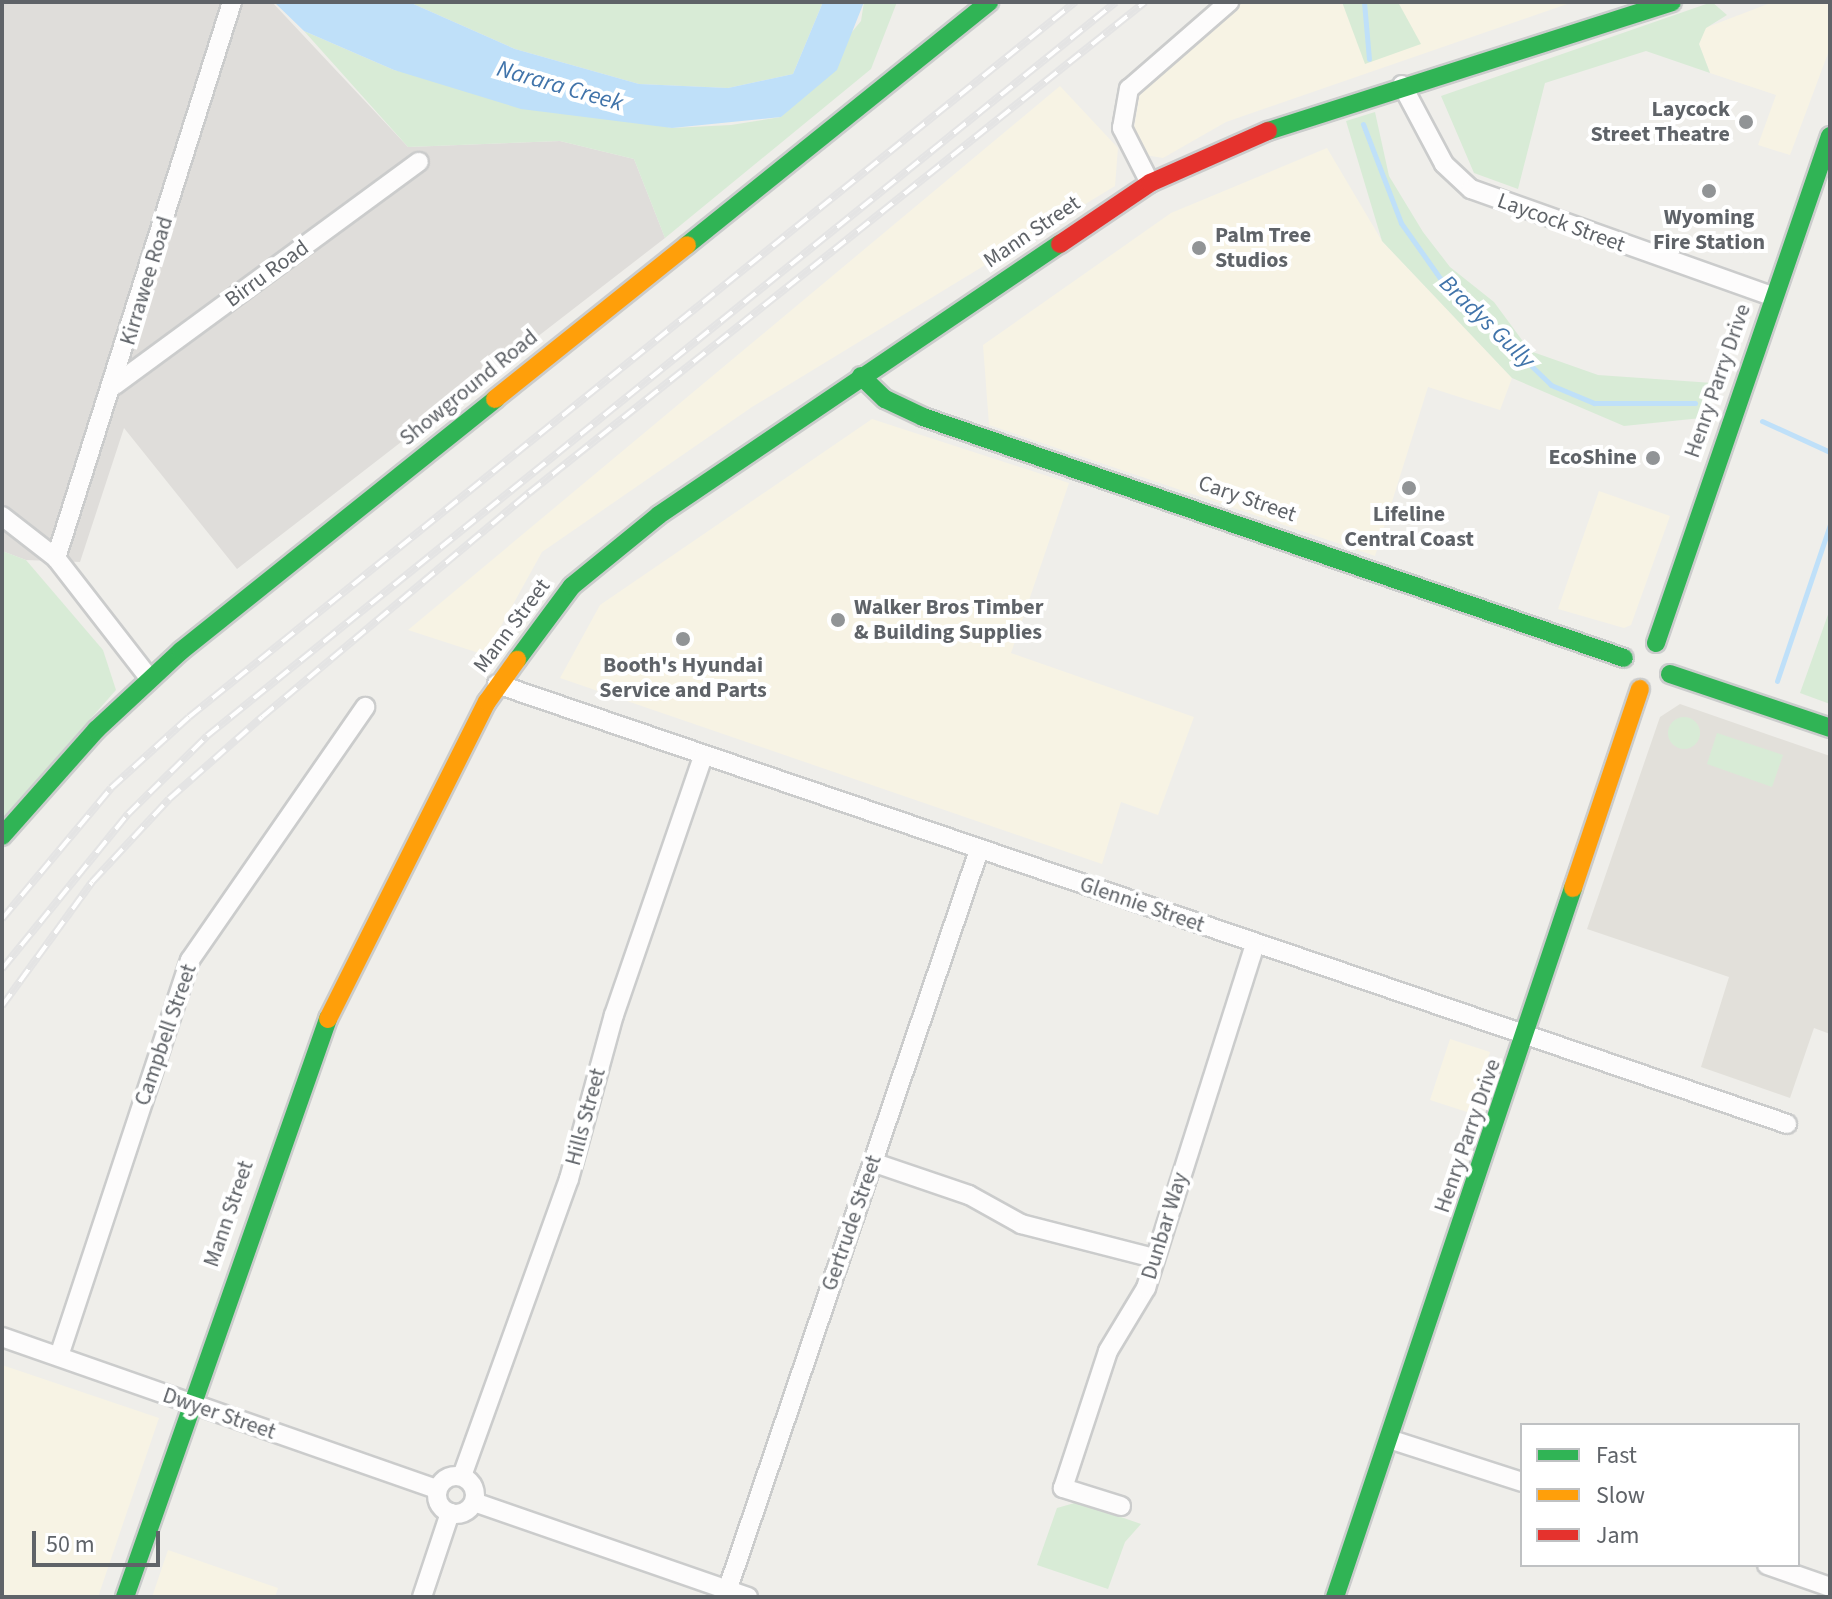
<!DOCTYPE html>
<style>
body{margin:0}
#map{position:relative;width:1832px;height:1599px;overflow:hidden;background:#efeeea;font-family:"Source Sans 3",sans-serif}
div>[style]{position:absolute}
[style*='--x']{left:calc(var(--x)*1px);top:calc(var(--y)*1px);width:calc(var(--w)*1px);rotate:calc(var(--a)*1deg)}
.commercial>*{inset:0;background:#f7f3e4}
.industrial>*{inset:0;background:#dfddda}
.education>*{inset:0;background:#e2e0da}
.green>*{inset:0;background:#d8ebd6}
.round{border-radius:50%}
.water>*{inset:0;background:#bfe0f9}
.stream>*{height:5px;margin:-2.5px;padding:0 2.5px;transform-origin:2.5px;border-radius:2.5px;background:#bfe0f9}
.roads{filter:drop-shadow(2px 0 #cbcccc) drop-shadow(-2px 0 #cbcccc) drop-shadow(0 2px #cbcccc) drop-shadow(0 -2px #cbcccc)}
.street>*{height:18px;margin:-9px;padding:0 9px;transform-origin:9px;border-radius:9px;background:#fdfcfc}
.street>.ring{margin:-9px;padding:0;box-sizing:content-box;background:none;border:18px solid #fdfcfc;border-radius:50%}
.fast>*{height:18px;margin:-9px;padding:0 9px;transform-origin:9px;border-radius:9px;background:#30b455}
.slow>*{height:18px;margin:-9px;padding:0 9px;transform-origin:9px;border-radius:9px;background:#ff9f0a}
.jam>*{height:18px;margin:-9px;padding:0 9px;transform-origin:9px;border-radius:9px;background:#e5322d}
.rail>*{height:8px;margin-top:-4px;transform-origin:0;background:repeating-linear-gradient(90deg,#fff 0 15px,#e4e4e4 0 30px);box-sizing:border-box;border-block:2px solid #e4e4e4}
.dots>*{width:22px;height:22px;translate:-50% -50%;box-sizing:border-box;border:4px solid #fff;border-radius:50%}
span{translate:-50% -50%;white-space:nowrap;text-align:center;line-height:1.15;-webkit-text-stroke:8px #fff;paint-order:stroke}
.poi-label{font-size:22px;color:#5f6368;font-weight:700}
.right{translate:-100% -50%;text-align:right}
.left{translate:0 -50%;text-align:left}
.street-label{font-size:22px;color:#5f6368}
.water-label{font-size:24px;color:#4174aa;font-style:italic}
.frame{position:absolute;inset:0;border:4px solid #5f6368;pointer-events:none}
.legend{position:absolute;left:1520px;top:1423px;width:280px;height:144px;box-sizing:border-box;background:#fff;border:2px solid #bfc1c3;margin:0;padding:10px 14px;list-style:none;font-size:24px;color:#5f6368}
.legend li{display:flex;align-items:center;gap:16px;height:40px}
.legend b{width:40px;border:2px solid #bfc1c3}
.scale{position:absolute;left:32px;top:1531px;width:128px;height:36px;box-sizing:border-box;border:4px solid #5f6368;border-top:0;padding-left:10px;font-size:24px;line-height:28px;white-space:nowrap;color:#5f6368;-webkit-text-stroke:6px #fff;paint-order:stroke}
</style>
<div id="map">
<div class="commercial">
<div style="clip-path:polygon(1240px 2px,1573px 2px,1226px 122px,1163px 158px,1145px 155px,1133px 135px,1142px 79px)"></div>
<div style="clip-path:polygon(1773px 2px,1830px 2px,1830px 48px,1790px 155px,1758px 145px,1776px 95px,1710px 73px,1699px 44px,1705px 28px)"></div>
<div style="clip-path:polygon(1060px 86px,1118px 148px,1115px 186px,752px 407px,542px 552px,485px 655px,408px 630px)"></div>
<div style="clip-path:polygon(1327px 148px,1382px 241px,1512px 378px,1500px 410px,1428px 387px,1375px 556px,989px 425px,983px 345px,1171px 213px)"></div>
<div style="clip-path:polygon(872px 419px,1069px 483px,1011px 653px,1194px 717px,1158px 815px,1121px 802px,1102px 864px,560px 678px,600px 605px)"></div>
<div style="clip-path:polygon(1599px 491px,1670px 516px,1631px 625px,1624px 628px,1558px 609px)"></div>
<div style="clip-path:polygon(1450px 1039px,1490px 1052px,1470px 1113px,1430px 1100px)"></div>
<div style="clip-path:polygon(2px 1365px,159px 1418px,98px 1597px,2px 1597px)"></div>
<div style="clip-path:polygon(168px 1550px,278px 1588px,275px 1597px,152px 1597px)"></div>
</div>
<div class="industrial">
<div style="clip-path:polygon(2px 2px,272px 2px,408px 147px,560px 141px,634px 159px,665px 238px,237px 569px,124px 428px,80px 562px,26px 560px,2px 551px)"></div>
</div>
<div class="education">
<div style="clip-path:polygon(1680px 704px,1830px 756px,1830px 1034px,1814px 1028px,1790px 1098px,1701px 1067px,1729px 977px,1587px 929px,1660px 717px)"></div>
</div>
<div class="green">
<div style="clip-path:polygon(409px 2px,823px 2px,793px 74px,728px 88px,639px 84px,515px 49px)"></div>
<div style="clip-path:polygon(864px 2px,897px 2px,871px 69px,665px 238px,634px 159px,560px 141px,408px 147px,304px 31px,394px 70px,672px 128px,731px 125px,781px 117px,861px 21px)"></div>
<div style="clip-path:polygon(1342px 2px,1398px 2px,1421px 44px,1365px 64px)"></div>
<div style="clip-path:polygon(1712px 2px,1727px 15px,1706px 28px,1699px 44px,1710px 73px,1646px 51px,1545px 83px,1518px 189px,1474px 173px,1441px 96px)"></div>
<div style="clip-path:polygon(1375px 112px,1389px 176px,1423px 232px,1450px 267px,1494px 302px,1530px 351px,1598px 375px,1713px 383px,1711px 417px,1624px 426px,1512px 378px,1382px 241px,1346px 121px)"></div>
<div style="clip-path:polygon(2px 551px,26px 560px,103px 650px,116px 690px,2px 819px)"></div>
<div style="clip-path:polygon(1830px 609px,1830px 704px,1800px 693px)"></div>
<div class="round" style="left:1668px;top:717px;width:32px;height:32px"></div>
<div style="clip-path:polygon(1717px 733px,1783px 755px,1772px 787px,1707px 764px)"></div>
<div style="clip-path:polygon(1078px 1502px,1141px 1524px,1125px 1542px,1108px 1589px,1037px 1565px,1057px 1508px)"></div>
</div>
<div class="water">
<div style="clip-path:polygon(274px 2px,409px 2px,515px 49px,639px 84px,728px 88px,793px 74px,823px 2px,864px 2px,837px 70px,781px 117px,672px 128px,521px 109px,394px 70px,304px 31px)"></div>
</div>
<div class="stream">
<div style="--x:1364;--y:2;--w:57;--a:85"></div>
<div style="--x:1363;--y:124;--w:106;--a:69"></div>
<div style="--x:1401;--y:223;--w:67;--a:54.7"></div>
<div style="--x:1440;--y:278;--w:154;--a:43.9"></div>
<div style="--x:1551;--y:385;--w:47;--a:22.7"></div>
<div style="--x:1594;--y:403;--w:101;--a:0"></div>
<div style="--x:1762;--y:421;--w:75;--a:24.5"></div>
<div style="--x:1777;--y:681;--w:166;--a:-71.3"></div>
<div style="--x:1830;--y:1125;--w:9;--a:90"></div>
</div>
<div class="roads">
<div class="street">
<div style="--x:1402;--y:85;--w:89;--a:62"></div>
<div style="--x:1444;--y:164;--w:37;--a:43"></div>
<div style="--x:1471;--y:189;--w:319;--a:19.6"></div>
<div style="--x:1150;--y:183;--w:62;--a:-117"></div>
<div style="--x:1122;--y:128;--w:40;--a:-80"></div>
<div style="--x:1129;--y:89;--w:133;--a:-41"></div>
<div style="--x:115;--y:385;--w:377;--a:-36.3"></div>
<div style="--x:2;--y:516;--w:68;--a:37.9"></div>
<div style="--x:56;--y:558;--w:152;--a:52.2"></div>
<div style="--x:56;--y:558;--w:583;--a:-72.43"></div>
<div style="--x:497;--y:684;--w:1363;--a:18.83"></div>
<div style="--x:872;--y:1162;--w:102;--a:18.8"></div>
<div style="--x:969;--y:1195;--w:60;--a:29.1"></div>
<div style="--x:1021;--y:1224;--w:136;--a:14.4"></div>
<div style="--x:2;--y:1337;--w:461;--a:19.3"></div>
<div style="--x:59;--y:1356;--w:417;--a:-71.7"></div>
<div style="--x:190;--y:960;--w:308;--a:-55.3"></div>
<div style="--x:1389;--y:1439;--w:140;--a:17.9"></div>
<div class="ring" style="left:437px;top:1476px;width:20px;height:20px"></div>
<div style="--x:462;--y:1476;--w:316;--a:-70.2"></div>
<div style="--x:569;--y:1179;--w:170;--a:-74.7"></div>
<div style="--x:614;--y:1015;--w:274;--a:-71"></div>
<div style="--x:474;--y:1502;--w:290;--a:19.1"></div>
<div style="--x:1121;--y:1506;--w:61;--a:-162.8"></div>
<div style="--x:1063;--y:1488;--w:144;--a:-71.8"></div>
<div style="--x:1108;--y:1351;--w:74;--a:-58.9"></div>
<div style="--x:1146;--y:1288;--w:361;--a:-72.4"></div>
<div style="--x:1767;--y:1565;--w:67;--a:19.2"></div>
<div style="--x:422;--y:1597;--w:89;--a:-71.6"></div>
<div style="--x:725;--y:1597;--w:789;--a:-71.22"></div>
</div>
<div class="fast">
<div style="--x:1268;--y:131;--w:424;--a:-17.7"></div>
<div style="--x:687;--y:245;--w:388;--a:-38.8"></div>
<div style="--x:861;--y:376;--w:33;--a:44"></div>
<div style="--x:885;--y:399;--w:42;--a:25.3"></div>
<div style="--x:923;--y:417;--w:741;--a:18.97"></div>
<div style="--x:1656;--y:643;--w:536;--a:-71.06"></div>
<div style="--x:517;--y:660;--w:92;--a:-53.4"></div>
<div style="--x:572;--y:586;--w:112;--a:-39.2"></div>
<div style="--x:659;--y:515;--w:484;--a:-34.1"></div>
<div style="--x:1670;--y:674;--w:169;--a:18.6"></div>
<div style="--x:2;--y:836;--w:142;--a:-48.4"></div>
<div style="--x:96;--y:730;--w:116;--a:-42.9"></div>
<div style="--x:181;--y:651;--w:403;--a:-38.7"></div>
<div style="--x:125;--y:1597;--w:613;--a:-70.65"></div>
<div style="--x:1335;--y:1597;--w:748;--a:-71.44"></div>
</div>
<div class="slow">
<div style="--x:495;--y:399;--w:246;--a:-38.7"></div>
<div style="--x:1573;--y:888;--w:210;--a:-71.4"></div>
<div style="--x:328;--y:1019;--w:355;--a:-63.4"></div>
<div style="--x:487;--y:702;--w:52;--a:-54.5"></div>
</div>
<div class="jam">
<div style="--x:1060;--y:244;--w:109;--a:-34.1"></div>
<div style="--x:1150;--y:183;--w:129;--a:-23.8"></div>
</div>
</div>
<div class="rail">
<div style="--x:2;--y:919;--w:170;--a:-50.2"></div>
<div style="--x:111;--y:788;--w:105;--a:-42.3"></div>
<div style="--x:189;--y:717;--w:1139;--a:-38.9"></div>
<div style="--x:2;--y:969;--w:200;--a:-50.9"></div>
<div style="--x:128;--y:814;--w:111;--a:-44.6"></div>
<div style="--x:207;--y:736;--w:1168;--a:-38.92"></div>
<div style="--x:2;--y:1006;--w:153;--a:-54"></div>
<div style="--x:92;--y:882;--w:113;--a:-47.1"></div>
<div style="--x:169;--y:799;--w:124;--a:-41.4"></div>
<div style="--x:262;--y:717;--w:349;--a:-40"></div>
<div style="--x:529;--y:493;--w:788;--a:-38.56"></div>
</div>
<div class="dots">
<div style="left:1746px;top:122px;background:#919496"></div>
<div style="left:1709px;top:191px;background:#919496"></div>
<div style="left:1199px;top:248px;background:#919496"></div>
<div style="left:1653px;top:458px;background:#919496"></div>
<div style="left:1409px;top:488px;background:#919496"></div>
<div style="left:838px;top:620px;background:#919496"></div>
<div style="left:683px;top:639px;background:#919496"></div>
</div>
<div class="poi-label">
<span class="right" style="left:1730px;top:122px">Laycock<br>Street Theatre</span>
<span style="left:1709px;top:230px">Wyoming<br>Fire Station</span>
<span class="left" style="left:1215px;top:248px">Palm Tree<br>Studios</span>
<span class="right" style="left:1637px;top:458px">EcoShine</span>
<span style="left:1409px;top:527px">Lifeline<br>Central Coast</span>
<span class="left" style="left:854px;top:620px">Walker Bros Timber<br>&amp; Building Supplies</span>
<span style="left:683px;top:678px">Booth's Hyundai<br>Service and Parts</span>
</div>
<div class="street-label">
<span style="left:1561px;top:223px;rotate:20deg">Laycock Street</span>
<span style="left:1032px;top:232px;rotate:-34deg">Mann Street</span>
<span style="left:267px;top:274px;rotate:-36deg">Birru Road</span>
<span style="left:147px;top:281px;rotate:-73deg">Kirrawee Road</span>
<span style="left:1718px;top:381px;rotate:-71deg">Henry Parry Drive</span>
<span style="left:469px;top:388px;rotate:-39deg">Showground Road</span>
<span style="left:1247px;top:499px;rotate:19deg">Cary Street</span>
<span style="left:512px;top:626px;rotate:-53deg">Mann Street</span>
<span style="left:1142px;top:905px;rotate:19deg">Glennie Street</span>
<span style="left:166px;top:1035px;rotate:-71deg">Campbell Street</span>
<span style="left:586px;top:1117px;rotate:-75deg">Hills Street</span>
<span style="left:1468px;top:1136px;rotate:-71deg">Henry Parry Drive</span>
<span style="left:229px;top:1214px;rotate:-71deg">Mann Street</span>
<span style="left:852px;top:1223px;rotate:-71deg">Gertrude Street</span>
<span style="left:1165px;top:1226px;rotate:-73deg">Dunbar Way</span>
<span style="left:219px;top:1414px;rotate:19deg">Dwyer Street</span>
</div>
<div class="water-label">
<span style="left:560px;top:86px;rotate:16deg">Narara Creek</span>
<span style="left:1487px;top:322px;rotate:44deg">Bradys Gully</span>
</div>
<div class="frame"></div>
<ul class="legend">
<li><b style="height:10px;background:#30b455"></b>Fast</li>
<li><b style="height:10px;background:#ff9f0a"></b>Slow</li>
<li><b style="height:10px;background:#e5322d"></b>Jam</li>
</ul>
<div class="scale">50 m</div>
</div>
